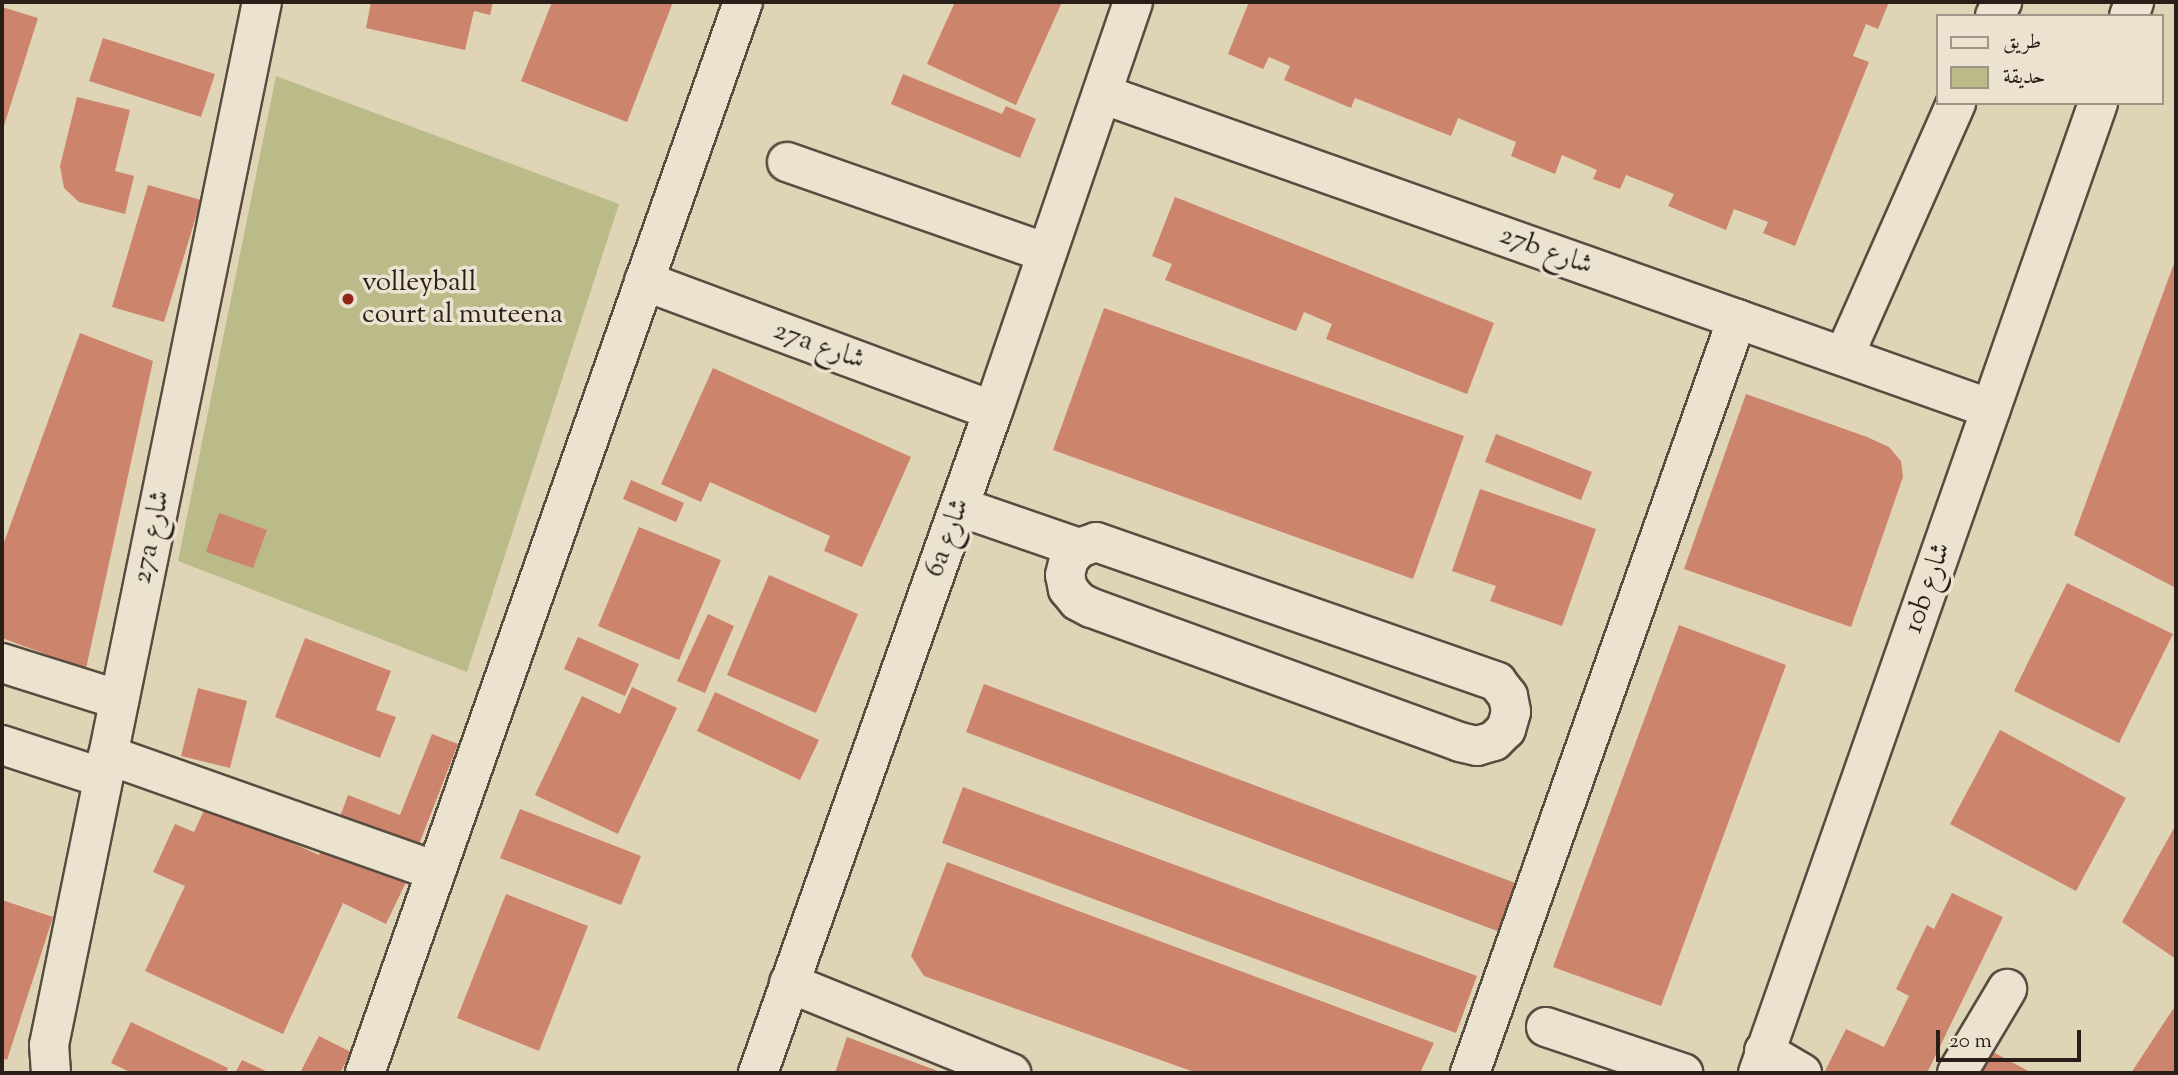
<!DOCTYPE html>
<meta charset="utf-8">
<style>
body{margin:0}
#map{position:relative;width:2178px;height:1075px;overflow:hidden;background:#e0d4b6;font-family:"Sorts Mill Goudy",Amiri,serif}
div>[style]{position:absolute}
[style*='--x']{left:calc(var(--x)*1px);top:calc(var(--y)*1px);width:calc(var(--w)*1px);rotate:calc(var(--a)*1deg)}
.green>*{inset:0;background:#babb88}
.building>*{inset:0;background:#cc846d}
.roads{filter:drop-shadow(2px 0 #584c40) drop-shadow(-2px 0 #584c40) drop-shadow(0 2px #584c40) drop-shadow(0 -2px #584c40)}
.minor>*{height:38px;margin:-19px;padding:0 19px;transform-origin:19px;border-radius:19px;background:#ebe3d0}
.dots>*{width:19px;height:19px;translate:-50% -50%;box-sizing:border-box;border:4px solid #ebe3d0;border-radius:50%}
span{translate:-50% -50%;white-space:nowrap;text-align:center;line-height:1.15;-webkit-text-stroke:7px #ebe3d0;paint-order:stroke}
.street-label{font-size:28px;color:#2a1f18}
.poi-label{font-size:28px;color:#2a1f18}
.left{translate:0 -50%;text-align:left}
.frame{position:absolute;inset:0;border:4px solid #2a1f18;pointer-events:none}
.legend{position:absolute;left:1936px;top:14px;width:228px;height:91px;box-sizing:border-box;background:#ebe3d0;border:2px solid #9e9586;margin:0;padding:9px 12px;list-style:none;font-size:21px;color:#2a1f18}
.legend li{display:flex;align-items:center;gap:14px;height:35px}
.legend b{width:35px;border:2px solid #9e9586}
.scale{position:absolute;left:1936px;top:1030px;width:145px;height:32px;box-sizing:border-box;border:4px solid #2a1f18;border-top:0;padding-left:9px;font-size:21px;line-height:24px;white-space:nowrap;color:#2a1f18;-webkit-text-stroke:5px #ebe3d0;paint-order:stroke}
</style>
<div id="map">
<div class="green">
<div style="clip-path:polygon(276px 76px,619px 204px,467px 672px,178px 561px)"></div>
</div>
<div class="building">
<div style="clip-path:polygon(371px 2px,493px 2px,490px 15px,474px 11px,465px 50px,366px 28px)"></div>
<div style="clip-path:polygon(552px 2px,673px 2px,627px 122px,521px 81px)"></div>
<div style="clip-path:polygon(955px 2px,1062px 2px,1016px 105px,927px 64px)"></div>
<div style="clip-path:polygon(1249px 2px,1755px 4px,1889px 2px,1878px 29px,1866px 24px,1853px 56px,1869px 62px,1795px 246px,1763px 233px,1768px 222px,1734px 209px,1726px 230px,1668px 206px,1674px 194px,1626px 175px,1620px 189px,1593px 179px,1597px 170px,1562px 155px,1555px 174px,1511px 156px,1516px 142px,1458px 118px,1451px 136px,1355px 98px,1351px 108px,1284px 80px,1290px 66px,1269px 57px,1263px 69px,1228px 54px)"></div>
<div style="clip-path:polygon(2px 7px,38px 18px,2px 132px)"></div>
<div style="clip-path:polygon(103px 38px,215px 74px,201px 117px,89px 81px)"></div>
<div style="clip-path:polygon(903px 74px,1002px 114px,1006px 106px,1036px 119px,1020px 158px,891px 104px)"></div>
<div style="clip-path:polygon(77px 97px,130px 110px,115px 171px,134px 176px,125px 214px,79px 202px,64px 188px,60px 166px)"></div>
<div style="clip-path:polygon(148px 185px,201px 200px,164px 322px,112px 307px)"></div>
<div style="clip-path:polygon(1175px 197px,1494px 323px,1467px 394px,1326px 339px,1332px 324px,1304px 312px,1296px 331px,1165px 280px,1172px 264px,1152px 256px)"></div>
<div style="clip-path:polygon(2176px 258px,2176px 581px,2174px 587px,2074px 535px)"></div>
<div style="clip-path:polygon(1104px 308px,1464px 436px,1413px 579px,1053px 450px)"></div>
<div style="clip-path:polygon(80px 333px,153px 361px,86px 669px,2px 638px,2px 548px)"></div>
<div style="clip-path:polygon(713px 368px,911px 457px,862px 567px,824px 551px,830px 536px,710px 482px,701px 502px,661px 484px)"></div>
<div style="clip-path:polygon(1746px 394px,1867px 437px,1889px 447px,1901px 461px,1903px 477px,1851px 627px,1684px 569px)"></div>
<div style="clip-path:polygon(1496px 434px,1592px 472px,1581px 500px,1485px 462px)"></div>
<div style="clip-path:polygon(631px 480px,684px 503px,676px 522px,623px 499px)"></div>
<div style="clip-path:polygon(1480px 489px,1596px 529px,1562px 626px,1490px 601px,1496px 586px,1452px 571px)"></div>
<div style="clip-path:polygon(219px 513px,267px 530px,253px 568px,206px 552px)"></div>
<div style="clip-path:polygon(639px 527px,721px 560px,679px 660px,598px 626px)"></div>
<div style="clip-path:polygon(769px 575px,858px 614px,816px 713px,727px 675px)"></div>
<div style="clip-path:polygon(2067px 583px,2173px 634px,2119px 743px,2014px 691px)"></div>
<div style="clip-path:polygon(708px 614px,734px 626px,705px 693px,677px 681px)"></div>
<div style="clip-path:polygon(1679px 625px,1786px 665px,1661px 1006px,1553px 967px)"></div>
<div style="clip-path:polygon(578px 637px,639px 664px,625px 696px,564px 669px)"></div>
<div style="clip-path:polygon(305px 638px,391px 671px,376px 710px,396px 717px,380px 758px,275px 717px)"></div>
<div style="clip-path:polygon(984px 684px,1518px 884px,1500px 932px,966px 732px)"></div>
<div style="clip-path:polygon(632px 687px,677px 708px,618px 834px,535px 795px,582px 696px,620px 714px)"></div>
<div style="clip-path:polygon(198px 688px,247px 701px,230px 768px,181px 756px)"></div>
<div style="clip-path:polygon(715px 692px,819px 740px,800px 780px,697px 731px)"></div>
<div style="clip-path:polygon(2000px 730px,2126px 798px,2076px 891px,1950px 824px)"></div>
<div style="clip-path:polygon(432px 734px,458px 744px,416px 852px,338px 822px,348px 795px,400px 815px)"></div>
<div style="clip-path:polygon(963px 787px,1477px 976px,1456px 1033px,942px 843px)"></div>
<div style="clip-path:polygon(207px 804px,319px 855px,326px 843px,407px 880px,386px 924px,343px 903px,283px 1034px,145px 971px,185px 886px,153px 872px,175px 824px,194px 832px)"></div>
<div style="clip-path:polygon(520px 809px,641px 856px,621px 905px,500px 858px)"></div>
<div style="clip-path:polygon(2174px 828px,2176px 829px,2176px 959px,2122px 922px)"></div>
<div style="clip-path:polygon(947px 862px,1434px 1043px,1420px 1073px,1197px 1073px,924px 976px,911px 956px)"></div>
<div style="clip-path:polygon(1952px 893px,2003px 917px,1927px 1073px,1824px 1073px,1846px 1029px,1884px 1047px,1909px 996px,1896px 989px,1927px 925px,1934px 929px)"></div>
<div style="clip-path:polygon(506px 894px,588px 926px,539px 1051px,457px 1018px)"></div>
<div style="clip-path:polygon(2px 900px,53px 917px,7px 1060px,2px 1058px)"></div>
<div style="clip-path:polygon(2173px 1009px,2176px 1011px,2176px 1073px,2131px 1073px)"></div>
<div style="clip-path:polygon(131px 1022px,228px 1068px,226px 1073px,132px 1073px,111px 1063px)"></div>
<div style="clip-path:polygon(319px 1036px,351px 1052px,340px 1073px,300px 1073px)"></div>
<div style="clip-path:polygon(847px 1037px,943px 1073px,835px 1073px)"></div>
<div style="clip-path:polygon(1993px 1052px,2032px 1073px,1982px 1073px)"></div>
<div style="clip-path:polygon(242px 1060px,270px 1073px,235px 1073px)"></div>
</div>
<div class="roads">
<div class="minor">
<div style="--x:1995;--y:16;--w:16;--a:-63"></div>
<div style="--x:2129;--y:16;--w:15;--a:-70"></div>
<div style="--x:1102;--y:94;--w:943;--a:19.51"></div>
<div style="--x:787;--y:162;--w:275;--a:19.3"></div>
<div style="--x:644;--y:281;--w:372;--a:20.4"></div>
<div style="--x:1844;--y:356;--w:277;--a:-66.1"></div>
<div style="--x:960;--y:507;--w:126;--a:19"></div>
<div style="--x:1096;--y:542;--w:425;--a:19.2"></div>
<div style="--x:1497;--y:682;--w:18;--a:52"></div>
<div style="--x:1508;--y:696;--w:16;--a:79"></div>
<div style="--x:1511;--y:712;--w:18;--a:106"></div>
<div style="--x:1506;--y:729;--w:17;--a:135"></div>
<div style="--x:1494;--y:741;--w:18;--a:164"></div>
<div style="--x:1477;--y:746;--w:17;--a:-167"></div>
<div style="--x:1460;--y:742;--w:393;--a:-160"></div>
<div style="--x:1091;--y:608;--w:15;--a:-152"></div>
<div style="--x:1078;--y:601;--w:16;--a:-130"></div>
<div style="--x:1068;--y:589;--w:14;--a:-102"></div>
<div style="--x:1065;--y:575;--w:16;--a:-76"></div>
<div style="--x:1069;--y:559;--w:15;--a:-48"></div>
<div style="--x:1079;--y:548;--w:18;--a:-19"></div>
<div style="--x:2;--y:663;--w:123;--a:17.5"></div>
<div style="--x:2;--y:745;--w:106;--a:18.1"></div>
<div style="--x:108;--y:755;--w:348;--a:19.5"></div>
<div style="--x:789;--y:983;--w:240;--a:22.1"></div>
<div style="--x:1546;--y:1027;--w:145;--a:18.6"></div>
<div style="--x:1764;--y:1051;--w:44;--a:30.1"></div>
<div style="--x:51;--y:1073;--w:28;--a:-94"></div>
<div style="--x:49;--y:1045;--w:1065;--a:-78.46"></div>
<div style="--x:365;--y:1073;--w:1136;--a:-70.56"></div>
<div style="--x:758;--y:1073;--w:702;--a:-70.46"></div>
<div style="--x:993;--y:411;--w:432;--a:-71.1"></div>
<div style="--x:1470;--y:1073;--w:800;--a:-70.5"></div>
<div style="--x:1758;--y:1073;--w:1028;--a:-70.68"></div>
<div style="--x:1957;--y:1073;--w:98;--a:-59.2"></div>
</div>
</div>
<div class="dots">
<div style="left:348px;top:299px;background:#8f2418"></div>
</div>
<div class="street-label">
<span style="left:1546px;top:251px;rotate:20deg">27b شارع</span>
<span style="left:819px;top:346px;rotate:20deg">27a شارع</span>
<span style="left:152px;top:537px;rotate:-78deg">27a شارع</span>
<span style="left:948px;top:538px;rotate:-70deg">6a شارع</span>
<span style="left:1928px;top:588px;rotate:-71deg">10b شارع</span>
</div>
<div class="poi-label">
<span class="left" style="left:362px;top:299px">volleyball<br>court al muteena</span>
</div>
<div class="frame"></div>
<ul class="legend">
<li><b style="height:9px;background:#ebe3d0"></b>طريق</li>
<li><b style="height:19px;background:#babb88"></b>حديقة</li>
</ul>
<div class="scale">20 m</div>
</div>
